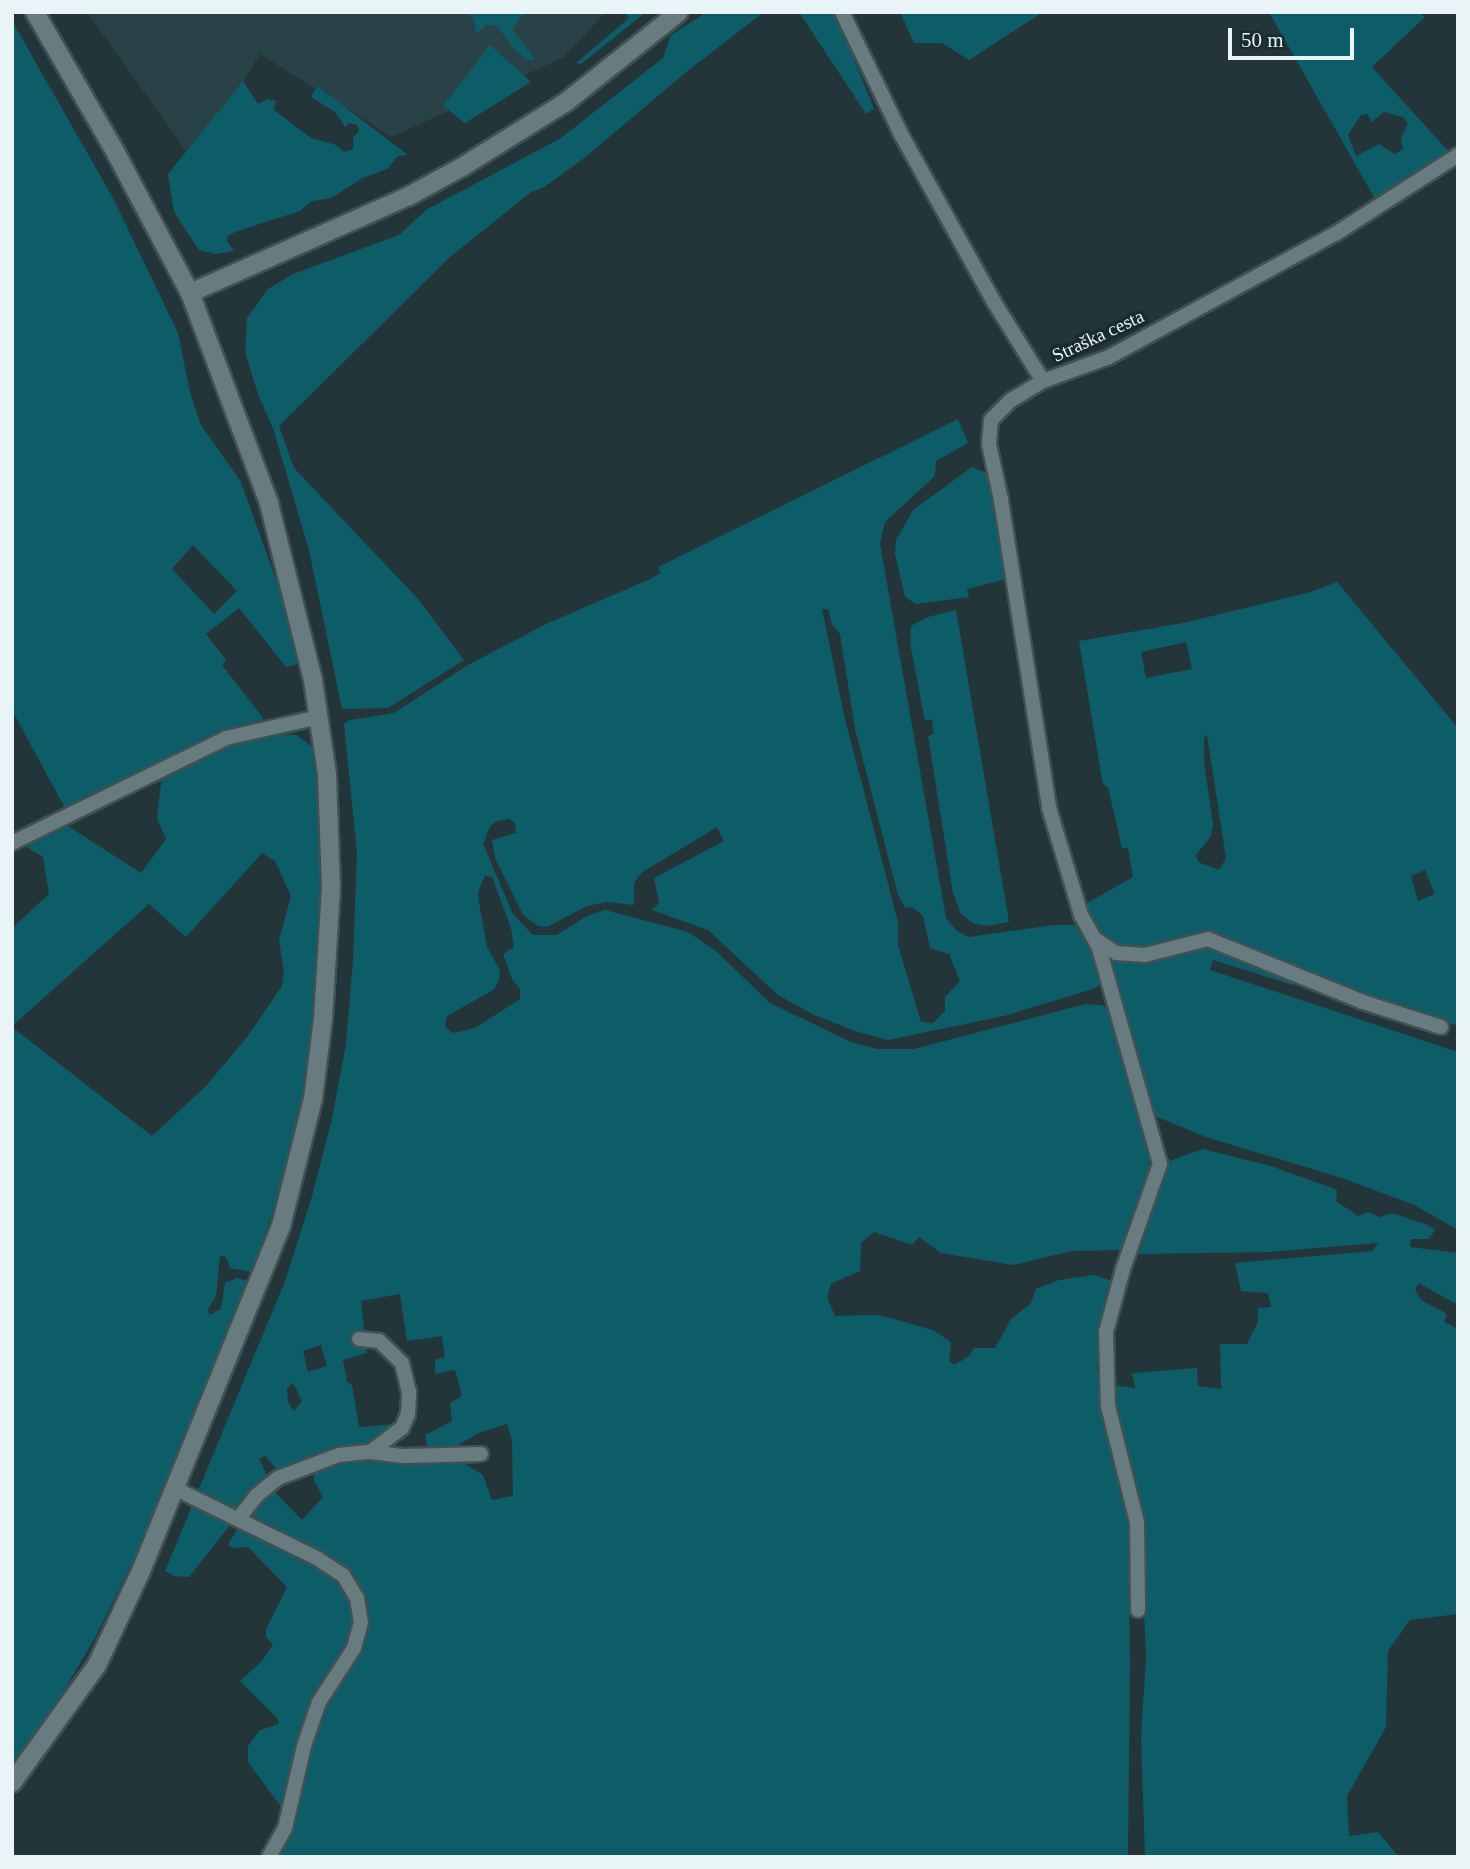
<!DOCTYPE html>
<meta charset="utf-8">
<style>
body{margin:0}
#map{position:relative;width:1470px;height:1869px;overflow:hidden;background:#243539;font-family:Georgia,serif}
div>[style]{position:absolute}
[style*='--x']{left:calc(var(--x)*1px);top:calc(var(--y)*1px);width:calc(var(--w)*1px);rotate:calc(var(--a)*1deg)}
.built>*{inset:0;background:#284247}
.green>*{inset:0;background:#0d5d69}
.roads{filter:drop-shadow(2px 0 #415153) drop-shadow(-2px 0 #415153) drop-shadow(0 2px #415153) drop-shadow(0 -2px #415153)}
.street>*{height:14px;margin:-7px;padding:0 7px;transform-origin:7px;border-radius:7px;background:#687b7e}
.secondary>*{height:18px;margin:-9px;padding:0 9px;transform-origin:9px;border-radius:9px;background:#687b7e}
span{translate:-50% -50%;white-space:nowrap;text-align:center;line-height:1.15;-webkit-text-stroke:7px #1a2b2e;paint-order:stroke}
.street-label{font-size:19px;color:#e9f4f6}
.frame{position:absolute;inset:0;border:14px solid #e9f4f6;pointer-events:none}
.scale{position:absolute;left:1228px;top:28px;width:126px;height:32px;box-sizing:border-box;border:4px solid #e9f4f6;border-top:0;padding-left:9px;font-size:21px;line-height:24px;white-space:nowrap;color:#e9f4f6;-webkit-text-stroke:5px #1a2b2e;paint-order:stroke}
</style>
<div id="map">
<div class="built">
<div style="clip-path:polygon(87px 12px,606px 12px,564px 57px,392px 137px,260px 54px,194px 162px)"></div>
</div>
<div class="green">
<div style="clip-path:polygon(466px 12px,525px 12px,512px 29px,535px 59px,529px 60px,517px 52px,496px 25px,486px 25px,476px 34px,474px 18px)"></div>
<div style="clip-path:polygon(625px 12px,646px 12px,581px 64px,576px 63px,629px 18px)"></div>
<div style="clip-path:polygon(707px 12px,764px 12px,690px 69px,583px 159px,544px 187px,531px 192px,449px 258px,279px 426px,294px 468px,418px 599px,464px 660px,388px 708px,342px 709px,309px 550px,273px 428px,259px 397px,245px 352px,247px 318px,268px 289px,293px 274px,399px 235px,426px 210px,561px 138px,663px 58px,671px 35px)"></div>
<div style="clip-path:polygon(799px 12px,835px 12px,874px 109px,866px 114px)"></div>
<div style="clip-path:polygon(900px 12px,1043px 12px,969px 60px,942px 43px,914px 43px)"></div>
<div style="clip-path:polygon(evenodd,1269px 12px,1418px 12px,1425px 17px,1372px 67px,1449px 152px,1379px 206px,1269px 12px,1384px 112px,1403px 117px,1408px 123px,1401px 138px,1403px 149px,1395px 154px,1379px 144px,1356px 156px,1348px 135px,1361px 115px,1368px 114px,1371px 122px,1384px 112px)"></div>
<div style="clip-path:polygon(evenodd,12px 21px,113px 198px,178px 333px,190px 393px,201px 425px,241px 482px,280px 591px,297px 664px,286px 667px,239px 608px,206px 634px,226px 660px,222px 665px,264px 719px,216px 732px,66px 810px,12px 710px,12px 21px,193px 545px,237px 591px,214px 614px,172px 569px,193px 545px)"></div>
<div style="clip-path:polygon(490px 45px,531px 82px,465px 123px,443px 106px)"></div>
<div style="clip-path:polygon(243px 81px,258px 104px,268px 99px,276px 101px,274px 110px,311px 138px,336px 145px,344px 152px,353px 149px,353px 138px,359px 131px,357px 125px,349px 123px,345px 127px,335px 112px,311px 97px,317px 86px,408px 155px,398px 156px,387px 169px,363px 178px,331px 198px,312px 201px,300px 211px,235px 232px,228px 236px,227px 241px,234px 251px,216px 254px,199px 250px,174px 212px,168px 174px)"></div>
<div style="clip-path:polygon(evenodd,958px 419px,968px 443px,936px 461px,935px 476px,885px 522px,880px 544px,946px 918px,957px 931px,969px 937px,1054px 925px,1075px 925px,1084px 933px,1097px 962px,1103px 981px,1096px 988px,1004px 1016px,888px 1040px,858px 1032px,814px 1015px,778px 995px,708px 930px,652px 910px,659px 903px,654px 878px,724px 841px,717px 827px,641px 873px,634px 883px,634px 905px,607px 902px,587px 906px,547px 927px,538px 926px,523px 915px,495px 858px,492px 840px,516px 833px,515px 823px,509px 819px,497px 821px,490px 826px,483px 844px,513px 914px,533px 935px,557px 935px,585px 917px,605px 910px,688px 932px,716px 951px,770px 1003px,851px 1042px,877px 1049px,914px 1049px,1086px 1004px,1102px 1005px,1111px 1011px,1150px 1149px,1148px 1186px,1122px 1250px,1072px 1251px,1013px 1265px,941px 1253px,919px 1237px,912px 1245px,874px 1232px,861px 1243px,860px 1271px,831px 1284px,827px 1297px,835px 1316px,879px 1315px,933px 1330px,951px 1342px,949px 1361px,954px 1365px,968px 1357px,974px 1348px,995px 1348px,1011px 1319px,1031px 1303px,1036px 1289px,1059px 1280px,1094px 1275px,1112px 1281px,1100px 1333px,1097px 1369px,1128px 1520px,1130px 1662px,1128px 1857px,268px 1857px,279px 1852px,282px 1808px,248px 1762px,248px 1746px,260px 1730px,279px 1724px,277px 1718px,240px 1681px,261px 1662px,273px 1645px,266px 1637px,266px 1629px,287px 1587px,248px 1547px,234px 1548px,228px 1545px,245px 1516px,269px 1493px,275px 1492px,302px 1520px,323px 1497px,314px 1480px,313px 1469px,348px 1459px,462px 1462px,483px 1475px,492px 1500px,513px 1496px,512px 1440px,507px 1424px,481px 1432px,449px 1450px,428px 1453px,425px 1435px,452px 1421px,450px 1403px,462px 1396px,455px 1370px,435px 1374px,435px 1360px,445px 1357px,442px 1336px,407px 1341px,400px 1294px,361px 1301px,367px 1353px,343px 1360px,347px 1382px,352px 1385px,359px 1427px,397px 1424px,381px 1439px,369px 1444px,328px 1454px,279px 1472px,265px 1456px,259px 1459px,268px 1477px,189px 1577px,175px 1576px,165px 1571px,285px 1281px,311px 1200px,332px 1119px,346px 1044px,353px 960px,357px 852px,344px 724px,350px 720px,394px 713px,468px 665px,546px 624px,648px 580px,661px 573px,658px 567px,958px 419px,822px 609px,828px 609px,832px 624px,840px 634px,855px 729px,898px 895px,905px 908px,912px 907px,923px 916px,930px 948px,949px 954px,960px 981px,945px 997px,945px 1011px,933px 1023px,921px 1022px,898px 945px,898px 922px,845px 719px,822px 609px,958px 419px,485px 876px,492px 877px,511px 928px,514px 947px,503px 954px,512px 979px,520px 989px,520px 999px,475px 1028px,453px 1033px,445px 1027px,447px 1016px,493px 990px,499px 981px,500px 970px,487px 947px,479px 902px,478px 892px,485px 876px,958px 419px,321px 1345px,327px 1366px,308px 1372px,303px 1351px,321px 1345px,958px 419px,293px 1383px,302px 1401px,294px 1411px,288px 1402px,287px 1388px,293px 1383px)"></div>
<div style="clip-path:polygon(972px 467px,987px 473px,1007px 579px,967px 589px,969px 597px,916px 604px,905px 597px,895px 554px,896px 540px,913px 510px)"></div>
<div style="clip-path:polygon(evenodd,1337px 582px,1458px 728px,1458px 1016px,1455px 1025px,1371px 999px,1210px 936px,1147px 951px,1122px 949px,1104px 941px,1084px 905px,1133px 877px,1128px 848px,1122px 848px,1108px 787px,1103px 785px,1079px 641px,1183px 623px,1311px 592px,1337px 582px,1186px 642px,1192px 669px,1146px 678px,1141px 652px,1186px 642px,1337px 582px,1207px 735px,1226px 858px,1219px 870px,1198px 862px,1196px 855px,1211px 836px,1213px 824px,1204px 763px,1204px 737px,1207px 735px,1337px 582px,1425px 870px,1435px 894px,1418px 901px,1411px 876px,1425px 870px)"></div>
<div style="clip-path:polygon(956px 610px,1009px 922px,987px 926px,973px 923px,961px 914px,953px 893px,928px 736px,933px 734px,932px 719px,925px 721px,910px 643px,911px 626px,928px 617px)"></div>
<div style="clip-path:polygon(264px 733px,297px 735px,312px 747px,318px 765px,322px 894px,317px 1007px,306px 1095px,278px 1197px,252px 1272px,230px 1268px,226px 1257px,220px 1256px,216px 1296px,208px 1309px,209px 1315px,221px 1309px,225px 1283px,237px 1278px,249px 1281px,144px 1538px,95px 1638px,41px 1729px,12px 1768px,12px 1027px,152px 1136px,206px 1086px,247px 1037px,282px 986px,284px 972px,279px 940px,291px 896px,275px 861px,262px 853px,186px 937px,149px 904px,12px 1026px,12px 928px,49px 894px,43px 857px,25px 846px,68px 826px,141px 873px,166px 839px,157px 818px,162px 774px,220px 747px)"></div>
<div style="clip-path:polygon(1202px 943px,1295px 978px,1293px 985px,1213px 960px,1210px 970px,1458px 1052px,1458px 1230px,1414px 1205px,1342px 1178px,1206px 1137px,1155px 1116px,1133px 1052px,1112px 970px,1113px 956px)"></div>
<div style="clip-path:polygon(1203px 1149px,1271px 1166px,1337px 1190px,1336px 1201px,1358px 1216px,1368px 1212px,1380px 1217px,1392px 1213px,1428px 1225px,1435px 1230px,1429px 1239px,1411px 1239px,1410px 1247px,1458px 1253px,1458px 1305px,1419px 1283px,1415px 1289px,1421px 1300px,1447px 1314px,1444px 1322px,1458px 1329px,1458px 1614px,1410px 1620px,1388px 1651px,1386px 1727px,1347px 1796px,1349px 1836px,1378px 1832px,1399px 1857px,1145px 1857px,1141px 1736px,1146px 1659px,1141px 1536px,1134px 1481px,1112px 1385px,1135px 1388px,1132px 1373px,1197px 1368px,1198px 1386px,1221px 1389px,1220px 1344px,1247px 1344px,1258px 1322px,1258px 1308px,1271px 1307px,1268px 1293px,1241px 1291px,1235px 1263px,1372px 1251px,1378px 1243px,1268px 1252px,1135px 1254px,1159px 1193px,1164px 1163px)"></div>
</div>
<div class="roads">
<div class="street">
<div style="--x:842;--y:12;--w:138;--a:64.2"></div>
<div style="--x:902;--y:136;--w:190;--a:61"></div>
<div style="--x:994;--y:302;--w:93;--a:58.2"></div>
<div style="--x:1043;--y:381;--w:70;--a:-20"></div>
<div style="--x:1109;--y:357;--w:257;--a:-28.6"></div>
<div style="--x:1335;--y:234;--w:146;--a:-32.7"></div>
<div style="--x:1043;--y:381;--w:37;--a:149"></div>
<div style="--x:1011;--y:400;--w:28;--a:135"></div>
<div style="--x:991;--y:420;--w:24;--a:95"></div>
<div style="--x:989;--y:444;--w:57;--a:77.9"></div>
<div style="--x:1001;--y:500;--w:312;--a:81.1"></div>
<div style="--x:1049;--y:808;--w:112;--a:73.3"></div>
<div style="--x:1081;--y:915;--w:38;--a:61"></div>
<div style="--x:1099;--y:948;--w:224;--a:74.2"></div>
<div style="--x:1160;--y:1164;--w:111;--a:109.4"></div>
<div style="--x:1123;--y:1269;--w:65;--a:105.1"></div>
<div style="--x:1106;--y:1332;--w:74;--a:88.5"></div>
<div style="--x:1108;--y:1406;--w:120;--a:76"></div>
<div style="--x:1137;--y:1522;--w:88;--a:89.3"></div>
<div style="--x:12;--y:843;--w:238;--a:-26.1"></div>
<div style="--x:226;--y:738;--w:95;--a:-12.7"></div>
<div style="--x:1095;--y:939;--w:25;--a:34"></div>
<div style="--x:1116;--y:953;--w:29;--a:4"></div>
<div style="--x:1145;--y:955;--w:65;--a:-14.3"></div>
<div style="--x:1208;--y:939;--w:167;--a:22.1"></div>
<div style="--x:1363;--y:1002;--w:82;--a:17.8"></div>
<div style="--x:370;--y:1452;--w:34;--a:7"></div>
<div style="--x:404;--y:1456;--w:77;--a:-1.5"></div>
<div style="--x:174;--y:1488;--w:161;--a:26.2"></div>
<div style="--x:318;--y:1559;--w:30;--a:33"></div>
<div style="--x:343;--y:1575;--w:27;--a:59"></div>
<div style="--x:357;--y:1598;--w:24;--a:81"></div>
<div style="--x:361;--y:1622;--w:27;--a:105"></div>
<div style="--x:354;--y:1648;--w:64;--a:122.9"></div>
<div style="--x:319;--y:1702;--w:46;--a:108.8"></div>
<div style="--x:304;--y:1746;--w:84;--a:103"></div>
<div style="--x:285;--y:1828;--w:33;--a:119"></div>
<div style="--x:239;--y:1518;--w:29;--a:-52"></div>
<div style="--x:257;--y:1495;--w:27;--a:-39"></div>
<div style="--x:278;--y:1478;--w:65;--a:-20.7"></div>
<div style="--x:339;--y:1455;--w:31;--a:-6"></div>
<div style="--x:370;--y:1452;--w:40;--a:-37"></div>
<div style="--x:402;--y:1428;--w:15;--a:-67"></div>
<div style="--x:408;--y:1414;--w:22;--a:-87"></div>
<div style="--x:409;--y:1392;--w:30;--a:-104"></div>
<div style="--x:402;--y:1363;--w:32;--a:-136"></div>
<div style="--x:379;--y:1341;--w:20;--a:-174"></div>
</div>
<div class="secondary">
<div style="--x:190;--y:293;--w:240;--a:-23.9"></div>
<div style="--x:409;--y:196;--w:60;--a:-28.7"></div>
<div style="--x:462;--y:167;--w:123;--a:-32"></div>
<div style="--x:566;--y:102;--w:144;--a:-38.5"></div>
<div style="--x:12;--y:1783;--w:145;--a:-54.2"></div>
<div style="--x:97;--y:1665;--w:104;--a:-64.9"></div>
<div style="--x:141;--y:1571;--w:372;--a:-67.9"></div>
<div style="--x:281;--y:1226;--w:131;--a:-75.9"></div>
<div style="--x:313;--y:1099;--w:81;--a:-82.9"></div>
<div style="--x:323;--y:1019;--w:131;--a:-86.5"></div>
<div style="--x:331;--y:888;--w:114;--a:-92"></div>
<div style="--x:327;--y:774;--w:95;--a:-98.5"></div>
<div style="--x:313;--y:680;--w:182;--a:-104"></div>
<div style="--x:269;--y:503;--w:224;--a:-110.6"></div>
<div style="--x:190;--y:293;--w:158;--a:-117.9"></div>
<div style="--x:116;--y:153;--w:163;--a:-119.9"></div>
</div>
</div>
<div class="street-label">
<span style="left:1098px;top:336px;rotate:-25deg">Straška cesta</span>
</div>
<div class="frame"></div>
<div class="scale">50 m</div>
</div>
